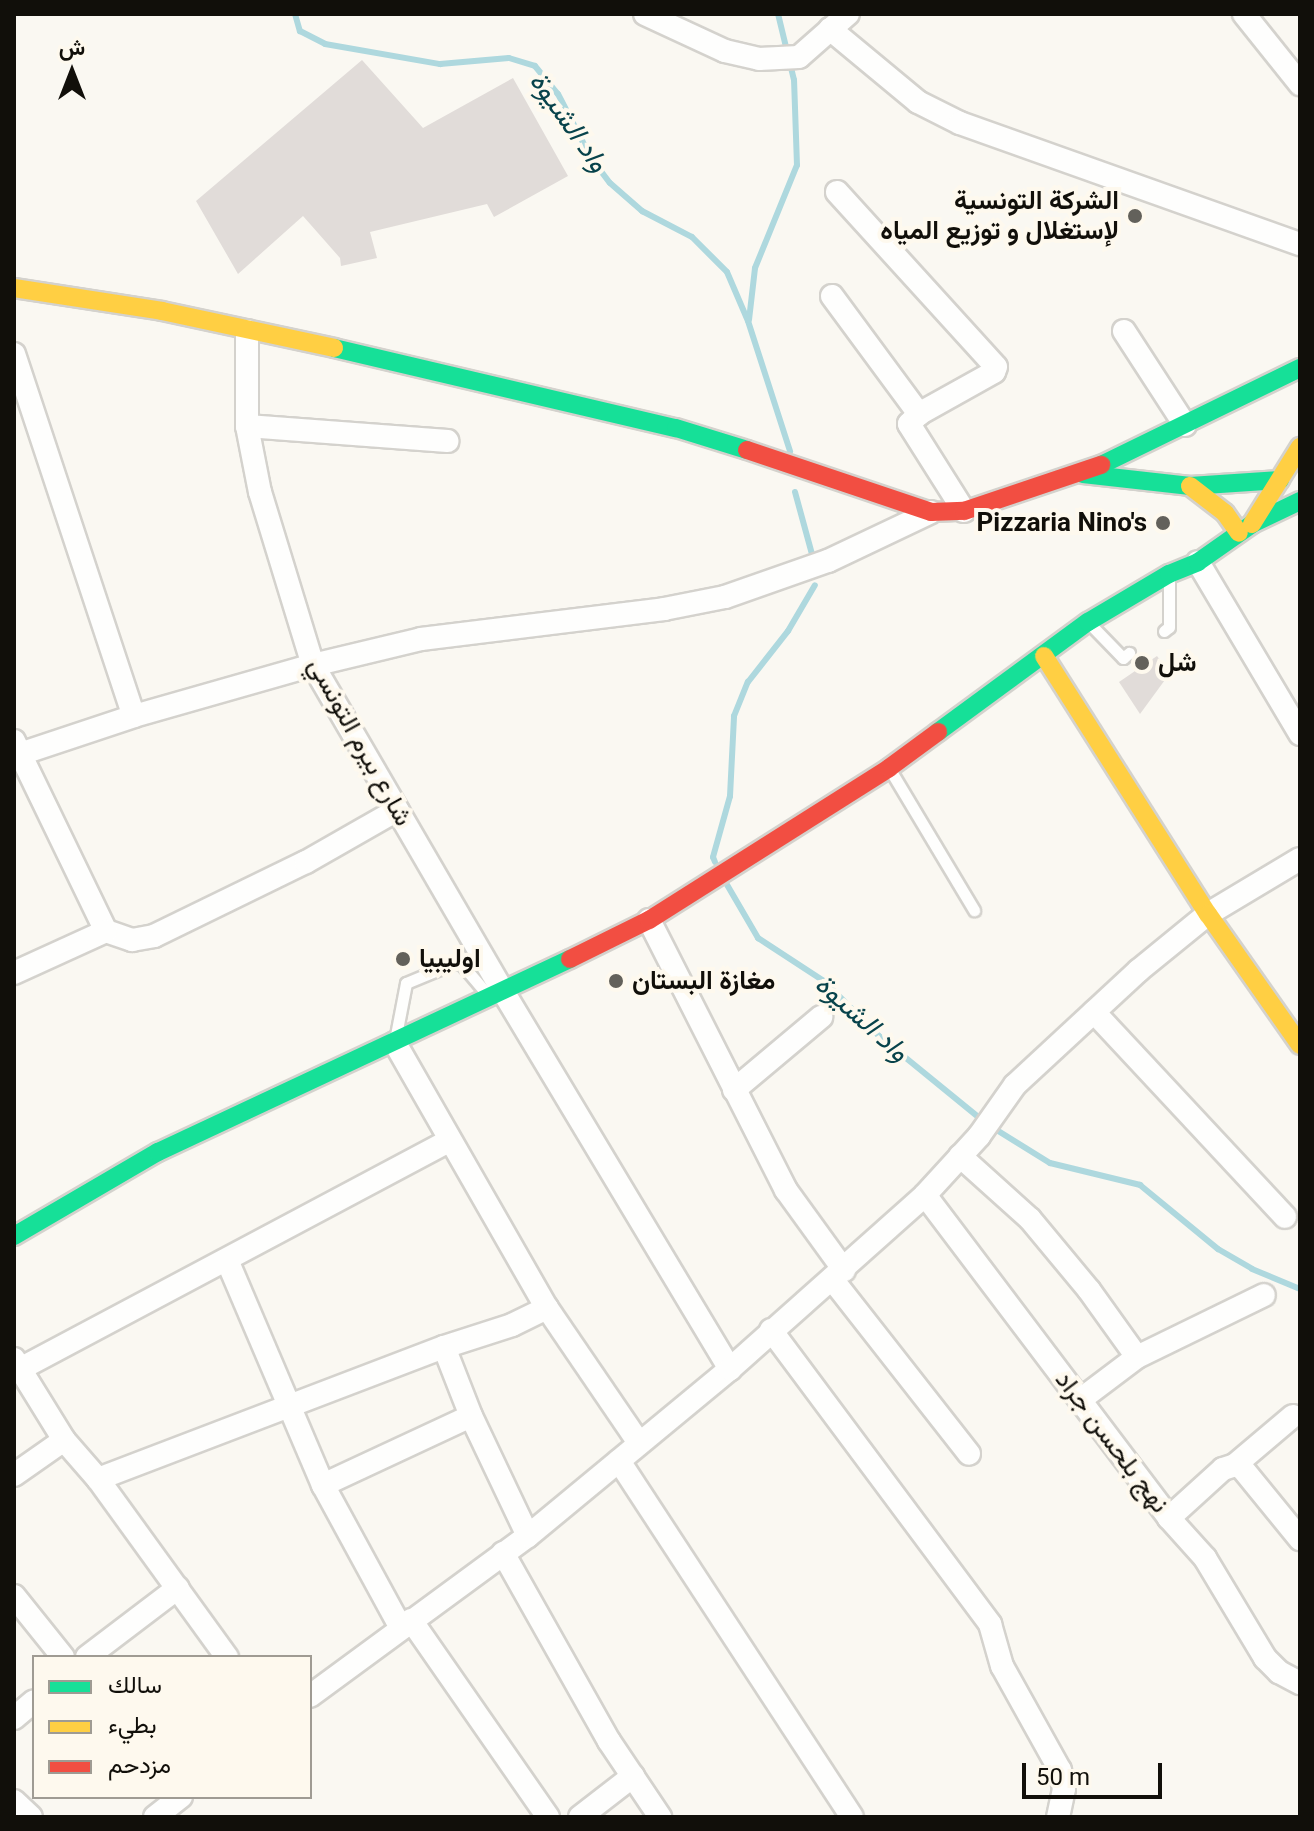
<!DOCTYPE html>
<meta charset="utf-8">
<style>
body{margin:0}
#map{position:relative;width:1314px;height:1831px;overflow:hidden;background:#faf8f2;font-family:Roboto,Vazirmatn,sans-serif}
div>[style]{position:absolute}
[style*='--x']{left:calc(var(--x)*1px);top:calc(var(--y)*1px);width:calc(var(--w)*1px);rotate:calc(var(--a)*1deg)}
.stream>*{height:6px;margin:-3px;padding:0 3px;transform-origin:3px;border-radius:3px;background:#aed8de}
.building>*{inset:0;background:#e1dcd9}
.roads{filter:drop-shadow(2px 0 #d4d2cd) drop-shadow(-2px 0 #d4d2cd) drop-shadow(0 2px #d4d2cd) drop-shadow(0 -2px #d4d2cd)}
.lane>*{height:11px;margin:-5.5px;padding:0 5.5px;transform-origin:5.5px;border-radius:5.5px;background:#fefefd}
.street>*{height:22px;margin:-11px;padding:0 11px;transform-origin:11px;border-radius:11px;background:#fefefd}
.fast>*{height:18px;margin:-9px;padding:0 9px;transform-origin:9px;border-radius:9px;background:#16e098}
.slow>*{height:18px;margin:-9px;padding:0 9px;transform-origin:9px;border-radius:9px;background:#ffcf43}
.jam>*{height:18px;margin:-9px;padding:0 9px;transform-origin:9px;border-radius:9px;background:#f24e42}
.dots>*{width:22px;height:22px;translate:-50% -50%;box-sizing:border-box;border:4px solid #fef9ee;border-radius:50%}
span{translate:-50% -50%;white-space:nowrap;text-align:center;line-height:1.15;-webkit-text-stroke:8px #fef9ee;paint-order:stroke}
.poi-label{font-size:26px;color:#110f0a;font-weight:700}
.right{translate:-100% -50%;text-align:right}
.left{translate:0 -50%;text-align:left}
.street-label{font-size:26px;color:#110f0a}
.water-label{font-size:28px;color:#08434b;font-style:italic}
.frame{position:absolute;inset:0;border:16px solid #110f0a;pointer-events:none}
.legend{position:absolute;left:32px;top:1655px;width:280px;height:144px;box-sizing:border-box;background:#fef9ee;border:2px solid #9f9b93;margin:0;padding:10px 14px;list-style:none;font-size:24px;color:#110f0a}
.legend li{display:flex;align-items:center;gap:16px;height:40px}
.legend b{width:40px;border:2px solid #9f9b93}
.north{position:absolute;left:32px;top:32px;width:80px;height:80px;-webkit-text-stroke:6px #fef9ee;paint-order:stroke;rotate:0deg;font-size:22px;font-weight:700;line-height:32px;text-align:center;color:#110f0a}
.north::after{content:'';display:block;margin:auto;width:28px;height:36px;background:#110f0a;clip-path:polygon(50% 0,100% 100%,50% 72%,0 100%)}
.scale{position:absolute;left:1022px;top:1763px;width:140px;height:36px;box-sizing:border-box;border:4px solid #110f0a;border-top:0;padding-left:10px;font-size:24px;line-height:28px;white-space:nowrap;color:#110f0a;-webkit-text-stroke:6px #fef9ee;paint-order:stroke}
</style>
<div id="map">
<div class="stream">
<div style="--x:295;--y:14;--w:18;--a:74"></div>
<div style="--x:300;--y:31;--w:28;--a:27"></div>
<div style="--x:325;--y:44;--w:117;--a:9.9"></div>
<div style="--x:440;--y:64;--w:69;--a:-5"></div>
<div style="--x:509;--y:58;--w:27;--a:17"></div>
<div style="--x:535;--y:66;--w:36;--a:51"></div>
<div style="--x:558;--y:94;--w:72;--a:62.7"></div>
<div style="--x:591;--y:158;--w:31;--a:53"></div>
<div style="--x:610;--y:183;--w:43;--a:41.2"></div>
<div style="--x:642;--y:211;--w:56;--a:27.5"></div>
<div style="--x:692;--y:237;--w:49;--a:45"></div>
<div style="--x:727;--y:272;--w:53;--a:66.8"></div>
<div style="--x:748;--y:321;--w:137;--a:72.1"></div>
<div style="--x:749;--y:320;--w:52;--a:-83.4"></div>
<div style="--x:755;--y:268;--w:111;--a:-67.8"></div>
<div style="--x:797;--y:165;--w:85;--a:-92"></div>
<div style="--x:794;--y:80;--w:68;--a:-103.6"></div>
<div style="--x:795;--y:492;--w:68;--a:74.7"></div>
<div style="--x:715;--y:862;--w:5;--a:-112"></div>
<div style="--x:713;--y:857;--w:63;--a:-74.4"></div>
<div style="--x:730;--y:796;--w:80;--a:-87.1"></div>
<div style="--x:734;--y:716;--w:37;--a:-68"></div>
<div style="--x:748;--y:682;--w:65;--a:-51.9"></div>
<div style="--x:788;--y:631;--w:53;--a:-59.6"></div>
<div style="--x:726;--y:883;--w:64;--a:59.8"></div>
<div style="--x:758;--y:938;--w:79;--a:33.1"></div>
<div style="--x:824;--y:981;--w:78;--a:45"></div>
<div style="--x:879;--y:1036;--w:139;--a:39.2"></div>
<div style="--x:987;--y:1124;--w:74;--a:31.8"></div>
<div style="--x:1050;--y:1163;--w:93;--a:13.7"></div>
<div style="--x:1140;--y:1185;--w:101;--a:39.4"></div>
<div style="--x:1218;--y:1249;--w:39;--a:30"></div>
<div style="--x:1252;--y:1269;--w:52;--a:22.6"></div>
</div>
<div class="building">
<div style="clip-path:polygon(362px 60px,423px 128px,513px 78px,568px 176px,494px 217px,487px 204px,370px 232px,377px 258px,341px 266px,340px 258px,303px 216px,238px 274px,196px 201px)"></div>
<div style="clip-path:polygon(1157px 656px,1170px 673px,1140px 714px,1119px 682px)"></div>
</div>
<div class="roads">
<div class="lane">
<div style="--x:1091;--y:625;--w:46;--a:45.9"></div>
<div style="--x:1123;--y:658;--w:8;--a:-40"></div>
<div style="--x:1164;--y:631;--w:6;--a:-39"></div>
<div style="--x:1169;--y:627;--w:45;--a:-90"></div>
<div style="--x:892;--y:773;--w:160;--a:59.1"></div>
<div style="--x:396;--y:1035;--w:53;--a:-79.1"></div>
<div style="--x:406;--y:983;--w:57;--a:-22.5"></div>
<div style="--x:459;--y:961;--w:43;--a:49.7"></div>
</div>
<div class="street">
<div style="--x:645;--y:14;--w:88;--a:24.8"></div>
<div style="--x:725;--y:51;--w:35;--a:13"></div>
<div style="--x:759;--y:59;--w:40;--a:-2.9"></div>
<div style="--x:799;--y:57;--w:65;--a:-41.3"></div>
<div style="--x:1244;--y:14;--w:90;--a:51.3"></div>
<div style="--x:830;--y:29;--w:114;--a:39.7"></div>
<div style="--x:918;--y:102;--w:47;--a:26.6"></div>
<div style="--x:960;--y:123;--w:361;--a:19.6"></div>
<div style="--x:837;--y:192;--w:236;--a:47.7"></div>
<div style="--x:996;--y:367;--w:5;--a:112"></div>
<div style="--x:994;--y:372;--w:86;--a:150.8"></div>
<div style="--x:919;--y:414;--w:14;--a:135"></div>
<div style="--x:909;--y:424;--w:103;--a:57.7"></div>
<div style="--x:832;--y:296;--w:147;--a:53.6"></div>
<div style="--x:247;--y:331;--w:95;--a:90"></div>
<div style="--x:247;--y:426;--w:67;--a:78.9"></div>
<div style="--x:260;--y:492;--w:181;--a:73"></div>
<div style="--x:313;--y:665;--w:380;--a:59.8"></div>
<div style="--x:504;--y:993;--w:439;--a:59"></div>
<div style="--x:1124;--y:331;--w:112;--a:57"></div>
<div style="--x:14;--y:354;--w:381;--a:71.7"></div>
<div style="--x:247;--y:426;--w:201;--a:4.3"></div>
<div style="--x:1198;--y:562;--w:200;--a:59.3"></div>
<div style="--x:14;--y:741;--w:211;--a:64.2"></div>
<div style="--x:106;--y:931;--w:28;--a:19"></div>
<div style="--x:132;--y:940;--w:22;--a:-10"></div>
<div style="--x:154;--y:936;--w:169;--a:-26"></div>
<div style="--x:306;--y:862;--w:105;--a:-29.7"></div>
<div style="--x:14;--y:756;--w:126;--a:-18.4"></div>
<div style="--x:134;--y:716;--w:186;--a:-15.9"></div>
<div style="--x:313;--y:665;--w:111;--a:-13.5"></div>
<div style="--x:421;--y:639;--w:245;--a:-7"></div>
<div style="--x:664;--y:609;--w:62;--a:-11.1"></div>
<div style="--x:725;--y:597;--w:109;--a:-19.3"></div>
<div style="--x:828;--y:561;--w:114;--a:-25.4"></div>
<div style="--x:649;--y:920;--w:303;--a:63.1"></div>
<div style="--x:786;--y:1190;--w:99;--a:54.1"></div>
<div style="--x:14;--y:973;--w:101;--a:-24.5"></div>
<div style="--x:1094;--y:1012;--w:280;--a:47"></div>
<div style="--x:395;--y:1043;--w:305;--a:60.2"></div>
<div style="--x:547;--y:1308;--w:163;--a:55.7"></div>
<div style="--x:734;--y:1090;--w:114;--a:-40"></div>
<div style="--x:960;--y:1156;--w:94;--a:42"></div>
<div style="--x:1030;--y:1219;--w:92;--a:50.3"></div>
<div style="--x:1089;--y:1290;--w:82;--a:54.4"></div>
<div style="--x:925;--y:1195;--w:405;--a:52.9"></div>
<div style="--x:1169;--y:1518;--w:54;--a:48"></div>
<div style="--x:1205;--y:1558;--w:117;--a:59"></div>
<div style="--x:1265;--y:1658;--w:20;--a:45"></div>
<div style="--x:1279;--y:1672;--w:24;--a:28"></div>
<div style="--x:227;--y:1260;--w:245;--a:66.9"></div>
<div style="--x:323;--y:1485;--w:163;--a:61.4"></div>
<div style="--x:832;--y:1279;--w:222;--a:51.9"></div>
<div style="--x:771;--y:1330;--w:367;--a:53.3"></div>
<div style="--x:990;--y:1624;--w:44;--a:74.1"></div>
<div style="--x:1002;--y:1666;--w:119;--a:60.9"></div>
<div style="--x:1060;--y:1770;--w:19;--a:78"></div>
<div style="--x:1064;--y:1789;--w:29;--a:102"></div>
<div style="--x:444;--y:1347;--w:74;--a:68.6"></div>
<div style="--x:471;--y:1416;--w:133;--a:64.6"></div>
<div style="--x:14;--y:1359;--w:95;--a:58.3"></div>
<div style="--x:64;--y:1440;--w:52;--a:48.9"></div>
<div style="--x:98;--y:1479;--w:220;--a:54.1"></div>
<div style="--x:20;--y:1369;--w:486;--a:-28"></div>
<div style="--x:1080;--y:1400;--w:71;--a:-37"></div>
<div style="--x:1137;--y:1357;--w:141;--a:-26"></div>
<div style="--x:619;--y:1461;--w:425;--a:56.8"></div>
<div style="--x:1235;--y:1465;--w:76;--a:-40.2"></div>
<div style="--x:14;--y:1475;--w:61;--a:-35"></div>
<div style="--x:98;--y:1479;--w:370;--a:-20.9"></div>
<div style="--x:444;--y:1347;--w:71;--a:-17.9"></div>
<div style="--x:512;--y:1325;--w:39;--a:-26"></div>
<div style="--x:323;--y:1485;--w:163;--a:-25"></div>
<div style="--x:1169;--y:1518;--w:73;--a:-42.2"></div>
<div style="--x:1223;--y:1469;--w:13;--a:-18"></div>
<div style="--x:1235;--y:1465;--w:8;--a:23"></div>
<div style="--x:1242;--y:1468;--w:92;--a:50.8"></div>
<div style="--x:503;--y:1553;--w:216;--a:60.6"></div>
<div style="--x:609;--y:1741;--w:92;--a:56.1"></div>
<div style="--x:14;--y:1596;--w:78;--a:51.2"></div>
<div style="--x:411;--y:1620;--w:240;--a:55.2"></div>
<div style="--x:87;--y:1657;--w:114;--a:-37.2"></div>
<div style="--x:310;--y:1696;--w:270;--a:-36.3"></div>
<div style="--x:528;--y:1536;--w:262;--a:-39.6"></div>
<div style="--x:730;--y:1369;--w:261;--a:-41.7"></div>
<div style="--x:925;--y:1195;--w:80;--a:-47.5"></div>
<div style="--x:979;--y:1136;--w:62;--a:-54.8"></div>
<div style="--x:1015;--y:1085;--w:168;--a:-42.8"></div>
<div style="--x:1138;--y:971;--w:90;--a:-39.2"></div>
<div style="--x:1208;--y:914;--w:107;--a:-30.9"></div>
<div style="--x:14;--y:1718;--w:26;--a:-40"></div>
<div style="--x:14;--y:1801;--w:23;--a:43"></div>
<div style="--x:155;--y:1817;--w:33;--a:-38"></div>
<div style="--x:580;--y:1817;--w:67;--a:-37.7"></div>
</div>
<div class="fast">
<div style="--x:334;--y:348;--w:351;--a:13.2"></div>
<div style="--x:676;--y:428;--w:74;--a:17.2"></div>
<div style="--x:1101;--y:465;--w:221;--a:-26"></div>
<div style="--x:1083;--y:474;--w:108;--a:6.4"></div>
<div style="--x:1190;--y:486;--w:90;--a:-3.8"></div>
<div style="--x:938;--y:732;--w:186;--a:-36.3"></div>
<div style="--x:1088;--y:622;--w:94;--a:-30.7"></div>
<div style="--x:1169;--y:574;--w:31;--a:-22"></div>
<div style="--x:1198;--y:562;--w:66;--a:-35.1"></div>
<div style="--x:1252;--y:524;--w:53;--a:-25.6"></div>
<div style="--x:14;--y:1236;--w:167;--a:-30.3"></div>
<div style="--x:158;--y:1152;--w:455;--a:-25.1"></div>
</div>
<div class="slow">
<div style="--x:14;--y:288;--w:150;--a:8.8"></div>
<div style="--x:162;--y:311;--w:176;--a:12.1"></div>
<div style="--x:1190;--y:486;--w:44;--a:37.6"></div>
<div style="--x:1225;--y:513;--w:24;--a:55"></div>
<div style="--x:1252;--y:524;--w:91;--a:-58.1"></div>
<div style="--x:1044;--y:656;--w:306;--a:57.6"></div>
<div style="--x:1208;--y:914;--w:160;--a:54.9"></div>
</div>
<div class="jam">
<div style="--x:747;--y:450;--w:194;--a:18.6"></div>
<div style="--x:931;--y:512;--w:33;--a:-2"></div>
<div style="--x:964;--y:511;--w:145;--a:-18.6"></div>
<div style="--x:570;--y:959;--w:88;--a:-26.3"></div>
<div style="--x:649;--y:920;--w:284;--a:-32.3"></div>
<div style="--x:889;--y:768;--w:61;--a:-36.3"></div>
</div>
</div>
<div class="dots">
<div style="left:1135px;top:216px;background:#63615b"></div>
<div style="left:1163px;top:523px;background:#63615b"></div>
<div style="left:1142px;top:663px;background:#63615b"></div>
<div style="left:403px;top:959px;background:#63615b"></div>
<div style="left:616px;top:981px;background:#63615b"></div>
</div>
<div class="poi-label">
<span class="right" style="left:1119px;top:216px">الشركة التونسية<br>لإستغلال و توزيع المياه</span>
<span class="right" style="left:1147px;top:523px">Pizzaria Nino's</span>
<span class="left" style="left:1158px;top:663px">شل</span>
<span class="left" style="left:419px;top:959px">اوليبيا</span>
<span class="left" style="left:632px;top:981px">مغازة البستان</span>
</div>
<div class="street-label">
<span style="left:360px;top:742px;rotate:61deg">شارع بيرم التونسي</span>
<span style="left:1112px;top:1442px;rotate:53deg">نهج بلحسن جراد</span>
</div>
<div class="water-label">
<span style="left:569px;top:122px;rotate:55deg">واد الشيوة</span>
<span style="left:862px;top:1018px;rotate:42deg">واد الشيوة</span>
</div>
<div class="frame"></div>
<ul class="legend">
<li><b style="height:10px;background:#16e098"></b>سالك</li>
<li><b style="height:10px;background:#ffcf43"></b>بطيء</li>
<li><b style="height:10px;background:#f24e42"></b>مزدحم</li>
</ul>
<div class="north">ش</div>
<div class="scale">50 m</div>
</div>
